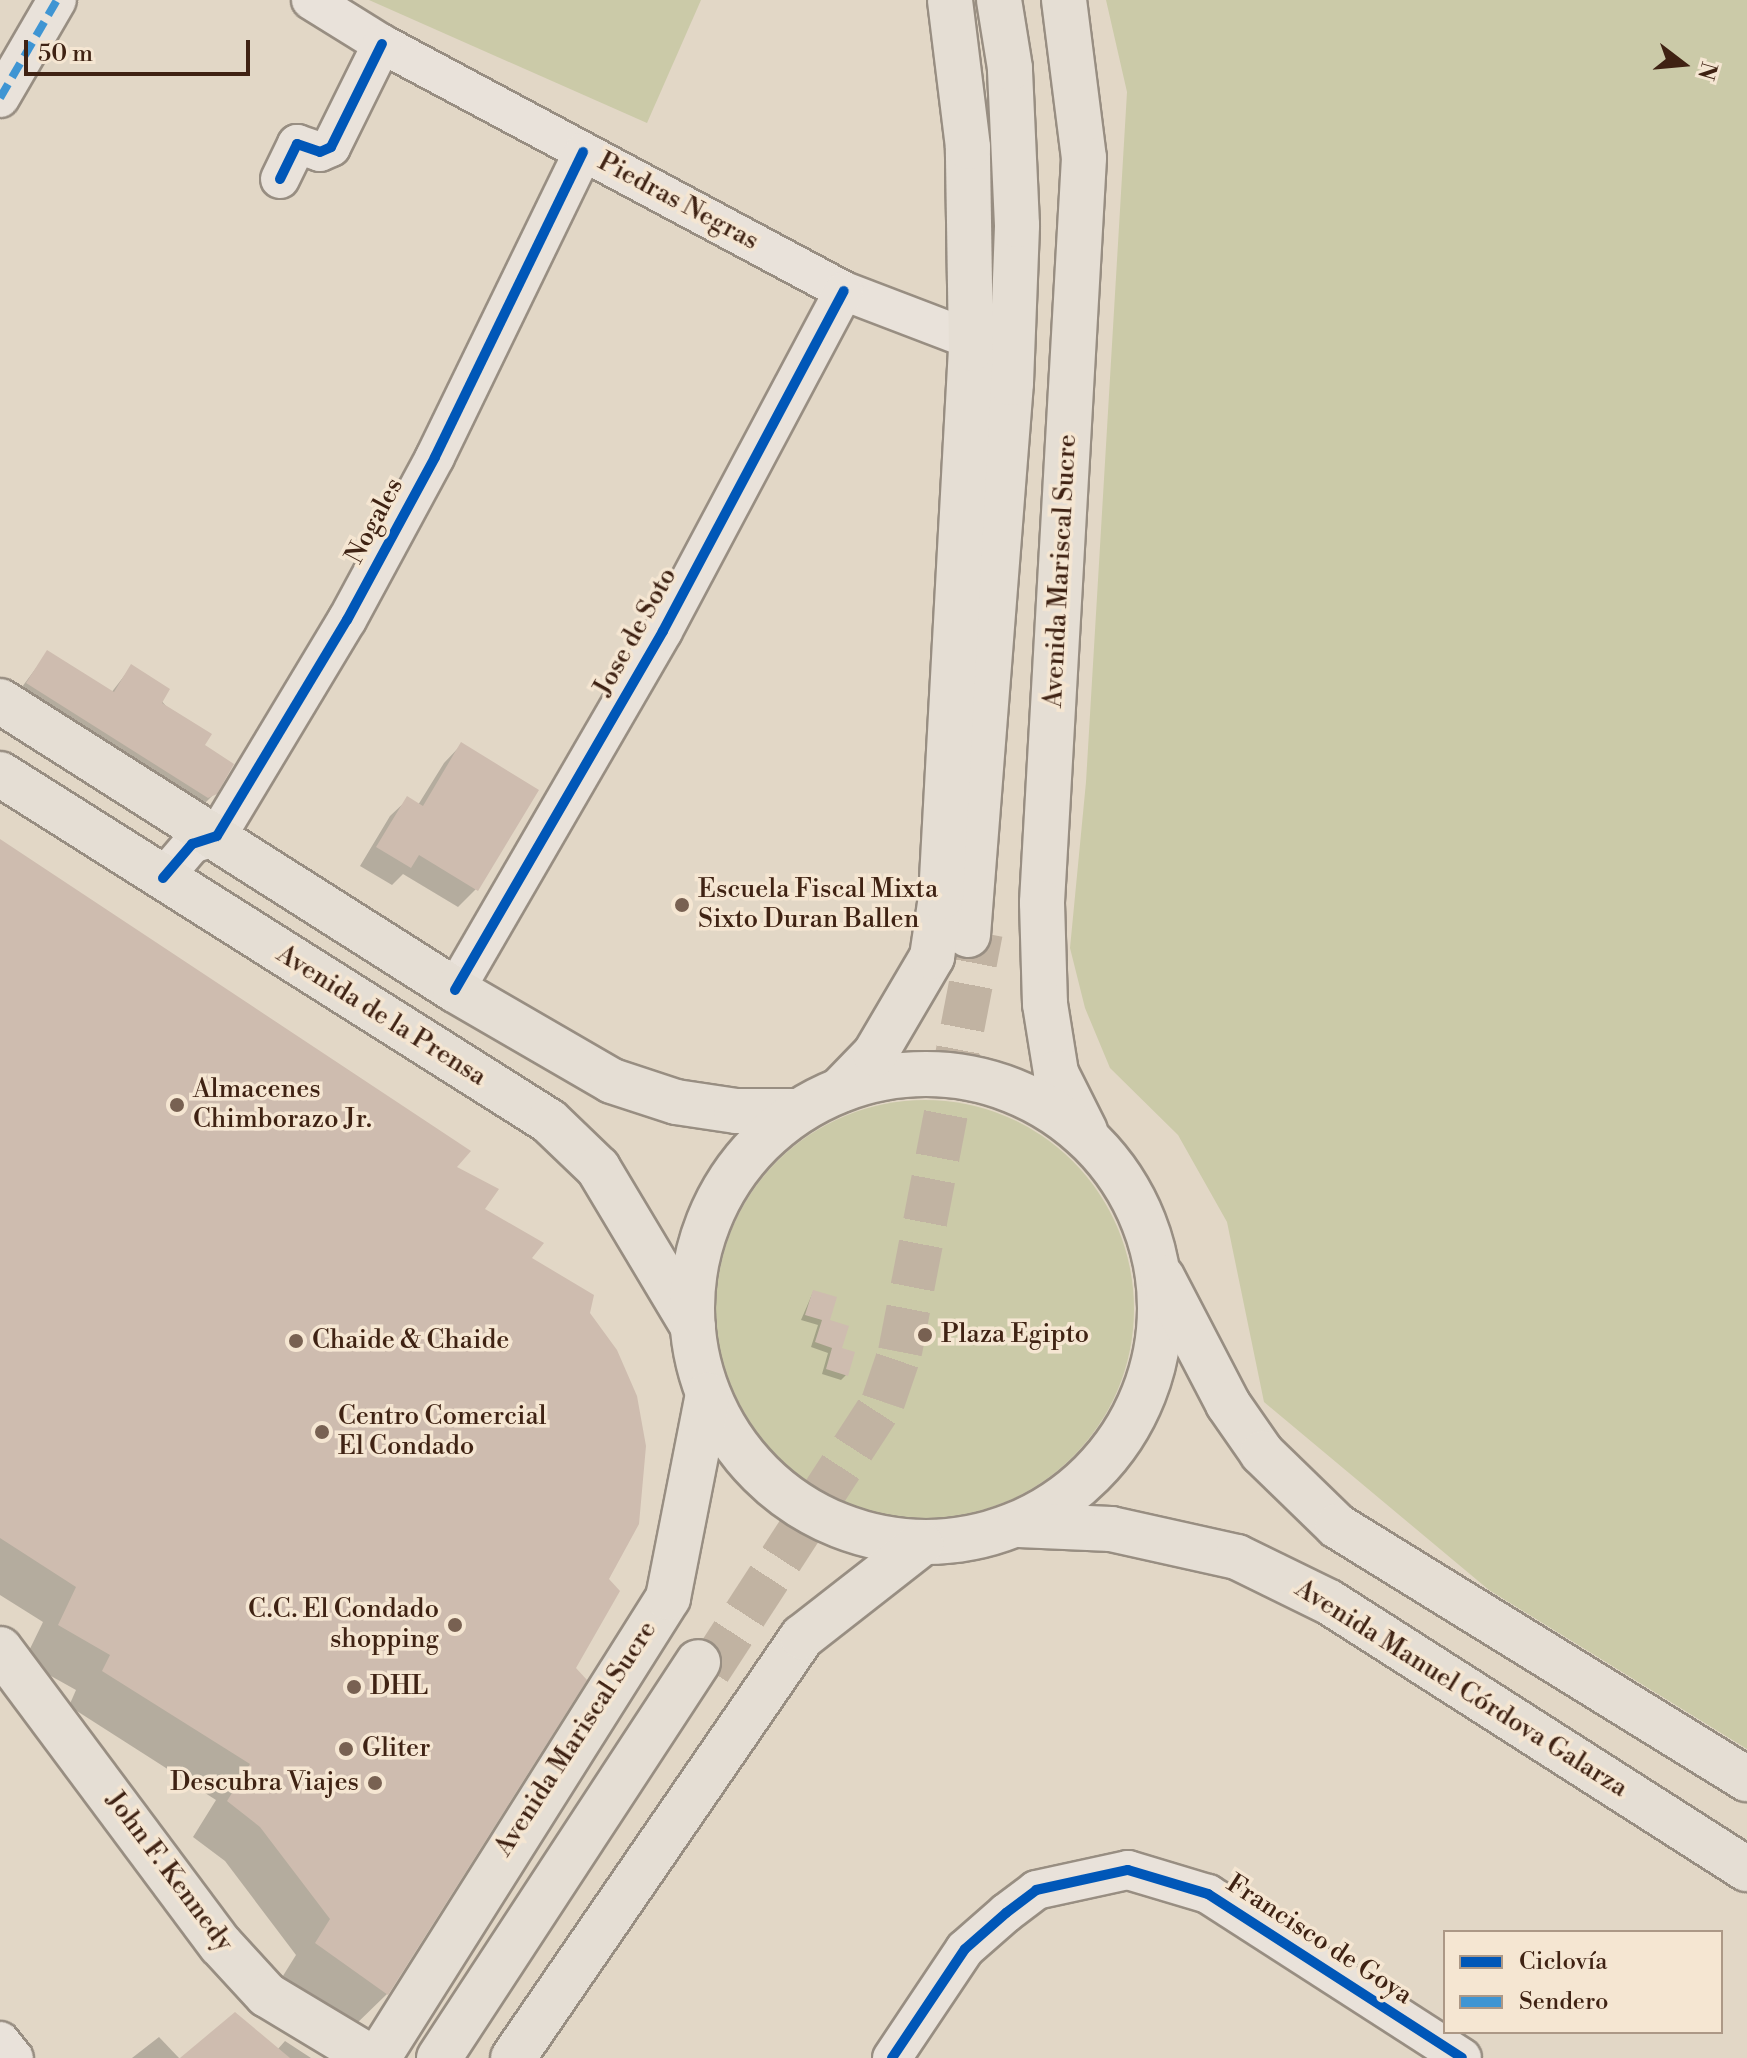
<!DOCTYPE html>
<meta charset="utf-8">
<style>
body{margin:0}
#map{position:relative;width:1747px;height:2058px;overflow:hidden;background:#e2d7c6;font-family:"Libre Bodoni",serif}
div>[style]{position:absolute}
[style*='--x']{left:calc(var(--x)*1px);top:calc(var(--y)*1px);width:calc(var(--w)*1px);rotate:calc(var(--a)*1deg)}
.green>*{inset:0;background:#cbcaa8}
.round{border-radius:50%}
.shadow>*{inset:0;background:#0003}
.building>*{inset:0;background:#cebcaf}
.major-tunnel>*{height:44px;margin-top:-22px;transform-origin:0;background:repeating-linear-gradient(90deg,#c1b3a2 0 44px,transparent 0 66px)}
.roads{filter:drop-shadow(2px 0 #988e82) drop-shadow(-2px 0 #988e82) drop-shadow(0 2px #988e82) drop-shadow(0 -2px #988e82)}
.minor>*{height:38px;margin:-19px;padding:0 19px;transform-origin:19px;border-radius:19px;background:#e9e2da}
.major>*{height:44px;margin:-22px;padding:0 22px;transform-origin:22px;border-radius:22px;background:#e5ded4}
.major>.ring{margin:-22px;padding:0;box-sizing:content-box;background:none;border:44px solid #e5ded4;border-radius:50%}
.quiet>*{height:8px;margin-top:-4px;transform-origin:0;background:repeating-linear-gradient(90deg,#3f95d3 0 16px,transparent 0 24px)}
.cycleway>*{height:10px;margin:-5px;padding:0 5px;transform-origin:5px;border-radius:5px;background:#0057b8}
.dots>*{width:22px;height:22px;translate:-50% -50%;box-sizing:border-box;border:4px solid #f5e6d2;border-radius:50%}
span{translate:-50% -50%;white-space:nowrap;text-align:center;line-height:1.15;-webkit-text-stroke:7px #f5e6d2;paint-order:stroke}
.street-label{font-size:26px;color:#3f2213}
.poi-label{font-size:26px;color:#3f2213}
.left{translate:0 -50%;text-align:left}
.right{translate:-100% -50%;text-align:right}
.legend{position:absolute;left:1443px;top:1930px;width:280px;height:104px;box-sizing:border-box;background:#f5e6d2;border:2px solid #ac9886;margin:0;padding:10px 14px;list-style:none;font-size:24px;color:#3f2213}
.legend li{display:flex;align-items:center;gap:16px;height:40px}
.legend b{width:40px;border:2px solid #ac9886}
.north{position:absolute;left:1643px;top:24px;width:80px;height:80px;-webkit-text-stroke:6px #f5e6d2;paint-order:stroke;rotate:106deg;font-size:22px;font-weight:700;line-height:32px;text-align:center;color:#3f2213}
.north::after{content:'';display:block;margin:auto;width:28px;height:36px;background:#3f2213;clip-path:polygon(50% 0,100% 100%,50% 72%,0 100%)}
.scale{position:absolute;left:24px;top:40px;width:226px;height:36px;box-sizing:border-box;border:4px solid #3f2213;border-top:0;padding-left:10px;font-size:24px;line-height:28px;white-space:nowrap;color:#3f2213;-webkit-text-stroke:6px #f5e6d2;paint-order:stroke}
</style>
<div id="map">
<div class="green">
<div style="clip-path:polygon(369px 0,701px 0,647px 123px)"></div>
<div style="clip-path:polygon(1106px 0,1747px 0,1747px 1749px,1489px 1590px,1264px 1402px,1227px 1222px,1178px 1135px,1110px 1068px,1085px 1008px,1070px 948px,1086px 782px,1127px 92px)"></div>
<div class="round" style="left:716px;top:1100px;width:418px;height:418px"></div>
</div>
<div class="shadow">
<div style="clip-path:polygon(48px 652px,111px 693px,131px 667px,202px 746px,215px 793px,203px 805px,16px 695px)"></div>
<div style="clip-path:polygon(461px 745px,476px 889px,458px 907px,403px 874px,392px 885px,360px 866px,390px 816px,408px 799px,418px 805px,444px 763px)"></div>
<div style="clip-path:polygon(0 842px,454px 1168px,482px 1210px,529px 1258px,387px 1994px,352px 2028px,281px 1979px,296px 1955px,225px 1861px,193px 1837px,216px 1800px,69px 1706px,76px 1690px,24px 1661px,43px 1622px,0 1595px)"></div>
<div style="clip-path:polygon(813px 1292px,840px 1349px,846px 1375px,841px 1380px,822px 1374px,828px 1353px,811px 1347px,818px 1325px,801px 1320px)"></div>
<div style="clip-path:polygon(159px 2037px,179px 2058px,132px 2058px)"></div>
<div style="clip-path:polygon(285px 2041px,311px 2058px,183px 2058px,277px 2050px)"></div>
</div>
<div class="building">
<div style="clip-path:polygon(47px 650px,114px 692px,131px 664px,170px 689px,162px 703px,212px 734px,205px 745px,234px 764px,217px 794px,208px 798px,26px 683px)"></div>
<div style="clip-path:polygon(461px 742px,539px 790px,478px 891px,419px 855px,411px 868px,376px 847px,407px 796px,423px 806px)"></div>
<div style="clip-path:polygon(0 839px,471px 1151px,457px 1167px,499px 1189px,485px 1209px,544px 1243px,532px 1258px,594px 1295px,590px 1313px,617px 1350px,637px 1396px,646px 1446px,639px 1524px,609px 1579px,620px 1591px,576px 1668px,587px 1680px,388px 1995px,315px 1943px,330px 1919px,260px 1827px,227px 1801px,250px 1764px,102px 1671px,110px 1655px,58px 1625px,76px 1587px,0 1538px)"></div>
<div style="clip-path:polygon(813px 1290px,837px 1297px,830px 1320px,849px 1326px,842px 1348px,855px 1352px,848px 1376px,826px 1369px,832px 1348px,815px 1342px,822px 1320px,805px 1315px)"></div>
<div style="clip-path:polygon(235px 2012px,290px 2058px,180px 2058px)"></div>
</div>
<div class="major-tunnel">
<div style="--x:709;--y:1670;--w:320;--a:-57"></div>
<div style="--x:883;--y:1402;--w:53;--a:-71.2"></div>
<div style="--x:900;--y:1352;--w:427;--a:-79.1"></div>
</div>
<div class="roads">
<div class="minor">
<div style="--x:311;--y:0;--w:84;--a:31.8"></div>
<div style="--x:382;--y:44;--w:524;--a:28.13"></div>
<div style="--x:844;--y:291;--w:135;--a:20.9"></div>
<div style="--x:0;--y:98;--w:113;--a:-59.8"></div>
<div style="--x:280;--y:179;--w:39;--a:-64"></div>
<div style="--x:297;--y:144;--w:24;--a:19"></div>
<div style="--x:320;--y:152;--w:12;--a:-24"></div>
<div style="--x:331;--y:147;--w:115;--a:-63.7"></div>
<div style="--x:163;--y:878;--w:45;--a:-49.5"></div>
<div style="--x:192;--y:844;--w:26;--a:-18"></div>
<div style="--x:217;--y:836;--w:252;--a:-59"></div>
<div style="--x:347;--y:620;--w:185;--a:-61.6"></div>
<div style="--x:435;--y:457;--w:339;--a:-64.1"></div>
<div style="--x:455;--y:990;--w:415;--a:-59.9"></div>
<div style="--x:663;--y:631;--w:385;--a:-62"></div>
<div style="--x:0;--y:2041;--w:22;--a:51"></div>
<div style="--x:892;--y:2058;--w:131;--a:-56.2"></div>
<div style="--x:965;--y:1949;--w:55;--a:-41.3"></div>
<div style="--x:1006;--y:1913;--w:38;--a:-37"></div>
<div style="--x:1036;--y:1890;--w:94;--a:-12.3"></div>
<div style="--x:1128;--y:1870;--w:84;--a:16.7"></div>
<div style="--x:1208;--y:1894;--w:302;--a:32.8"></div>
</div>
<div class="major">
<div style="--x:1064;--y:0;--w:159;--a:82.8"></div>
<div style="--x:1084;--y:158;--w:746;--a:93.23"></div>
<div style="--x:1042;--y:903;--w:101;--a:88.3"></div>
<div style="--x:1045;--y:1004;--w:70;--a:80.9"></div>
<div style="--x:1056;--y:1073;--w:65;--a:63.4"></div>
<div style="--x:0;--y:701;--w:539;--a:32.42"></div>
<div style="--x:455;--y:990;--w:181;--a:30.1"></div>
<div style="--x:612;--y:1081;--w:67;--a:18.2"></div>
<div style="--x:676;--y:1102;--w:61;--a:8.5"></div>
<div style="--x:736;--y:1111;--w:63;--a:0"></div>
<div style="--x:0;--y:774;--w:649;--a:32.3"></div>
<div style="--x:549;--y:1121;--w:68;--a:43.8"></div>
<div style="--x:598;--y:1168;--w:185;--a:59.1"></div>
<div style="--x:968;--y:935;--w:554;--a:-85.55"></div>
<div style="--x:1011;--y:383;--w:158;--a:-87.8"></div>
<div style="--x:1017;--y:225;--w:157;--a:-92.6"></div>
<div style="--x:1010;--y:68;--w:69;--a:-99.2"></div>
<div class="ring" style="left:692px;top:1074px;width:424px;height:424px"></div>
<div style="--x:840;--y:1090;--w:50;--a:-45.8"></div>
<div style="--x:875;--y:1054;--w:113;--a:-59.6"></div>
<div style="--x:932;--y:957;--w:61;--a:-81.5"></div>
<div style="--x:941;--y:897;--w:549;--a:-86.87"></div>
<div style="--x:971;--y:349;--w:202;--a:-90.9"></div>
<div style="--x:968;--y:147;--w:148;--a:-97"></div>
<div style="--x:1162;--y:1277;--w:143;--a:62.5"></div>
<div style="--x:1228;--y:1404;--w:60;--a:55.2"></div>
<div style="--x:1262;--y:1453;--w:105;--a:44.2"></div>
<div style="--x:1337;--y:1526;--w:482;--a:31.7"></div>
<div style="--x:1019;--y:1525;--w:92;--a:2.5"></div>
<div style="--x:1111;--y:1529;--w:129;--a:12.5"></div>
<div style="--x:1237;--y:1557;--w:102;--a:26.1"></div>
<div style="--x:1329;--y:1602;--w:496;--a:32.6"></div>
<div style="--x:0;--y:1649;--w:369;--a:53.3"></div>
<div style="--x:221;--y:1945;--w:68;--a:47.4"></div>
<div style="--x:267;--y:1995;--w:122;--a:31"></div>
<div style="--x:378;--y:2058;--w:544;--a:-57.77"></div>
<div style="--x:668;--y:1598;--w:207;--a:-78.9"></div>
<div style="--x:439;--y:2058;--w:473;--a:-56.8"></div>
<div style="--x:513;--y:2058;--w:511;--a:-55.53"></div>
<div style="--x:802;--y:1637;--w:151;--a:-38"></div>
</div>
</div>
<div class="quiet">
<div style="--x:0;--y:98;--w:113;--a:-59.8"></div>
</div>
<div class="cycleway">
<div style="--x:280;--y:179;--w:39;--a:-64"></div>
<div style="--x:297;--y:144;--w:24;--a:19"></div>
<div style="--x:320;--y:152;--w:12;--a:-24"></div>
<div style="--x:331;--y:147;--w:115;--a:-63.7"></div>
<div style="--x:163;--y:878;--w:45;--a:-49.5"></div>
<div style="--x:192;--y:844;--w:26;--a:-18"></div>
<div style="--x:217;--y:836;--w:252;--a:-59"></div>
<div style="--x:347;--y:620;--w:185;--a:-61.6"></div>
<div style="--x:435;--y:457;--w:339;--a:-64.1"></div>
<div style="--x:455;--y:990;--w:415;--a:-59.9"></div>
<div style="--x:663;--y:631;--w:385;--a:-62"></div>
<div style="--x:892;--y:2058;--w:131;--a:-56.2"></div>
<div style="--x:965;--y:1949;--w:55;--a:-41.3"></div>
<div style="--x:1006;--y:1913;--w:38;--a:-37"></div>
<div style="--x:1036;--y:1890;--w:94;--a:-12.3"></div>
<div style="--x:1128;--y:1870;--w:84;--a:16.7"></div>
<div style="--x:1208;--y:1894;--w:302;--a:32.8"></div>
</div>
<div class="dots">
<div style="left:682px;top:905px;background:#786152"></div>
<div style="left:177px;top:1105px;background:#786152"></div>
<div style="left:925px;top:1335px;background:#786152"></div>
<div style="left:296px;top:1341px;background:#786152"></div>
<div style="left:322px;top:1432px;background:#786152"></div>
<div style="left:455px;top:1625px;background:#786152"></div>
<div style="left:354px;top:1687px;background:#786152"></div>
<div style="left:346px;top:1749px;background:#786152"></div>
<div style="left:375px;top:1783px;background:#786152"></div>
</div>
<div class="street-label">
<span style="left:678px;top:202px;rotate:28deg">Piedras Negras</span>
<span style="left:375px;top:521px;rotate:-62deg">Nogales</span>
<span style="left:1061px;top:571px;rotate:-87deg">Avenida Mariscal Sucre</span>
<span style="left:636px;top:632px;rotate:-61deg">Jose de Soto</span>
<span style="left:381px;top:1016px;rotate:32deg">Avenida de la Prensa</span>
<span style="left:1461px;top:1689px;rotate:32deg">Avenida Manuel Córdova Galarza</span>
<span style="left:576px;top:1739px;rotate:-57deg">Avenida Mariscal Sucre</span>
<span style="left:169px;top:1872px;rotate:53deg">John F. Kennedy</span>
<span style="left:1319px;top:1940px;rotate:33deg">Francisco de Goya</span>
</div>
<div class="poi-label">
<span class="left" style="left:698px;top:905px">Escuela Fiscal Mixta<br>Sixto Duran Ballen</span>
<span class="left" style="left:193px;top:1105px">Almacenes<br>Chimborazo Jr.</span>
<span class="left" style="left:941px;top:1335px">Plaza Egipto</span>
<span class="left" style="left:312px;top:1341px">Chaide &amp; Chaide</span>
<span class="left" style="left:338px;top:1432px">Centro Comercial<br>El Condado</span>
<span class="right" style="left:439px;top:1625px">C.C. El Condado<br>shopping</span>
<span class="left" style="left:370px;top:1687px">DHL</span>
<span class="left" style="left:362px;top:1749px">Gliter</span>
<span class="right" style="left:359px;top:1783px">Descubra Viajes</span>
</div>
<ul class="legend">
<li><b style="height:10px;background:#0057b8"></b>Ciclovía</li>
<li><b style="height:10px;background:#3f95d3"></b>Sendero</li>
</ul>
<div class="north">N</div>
<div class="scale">50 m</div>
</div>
